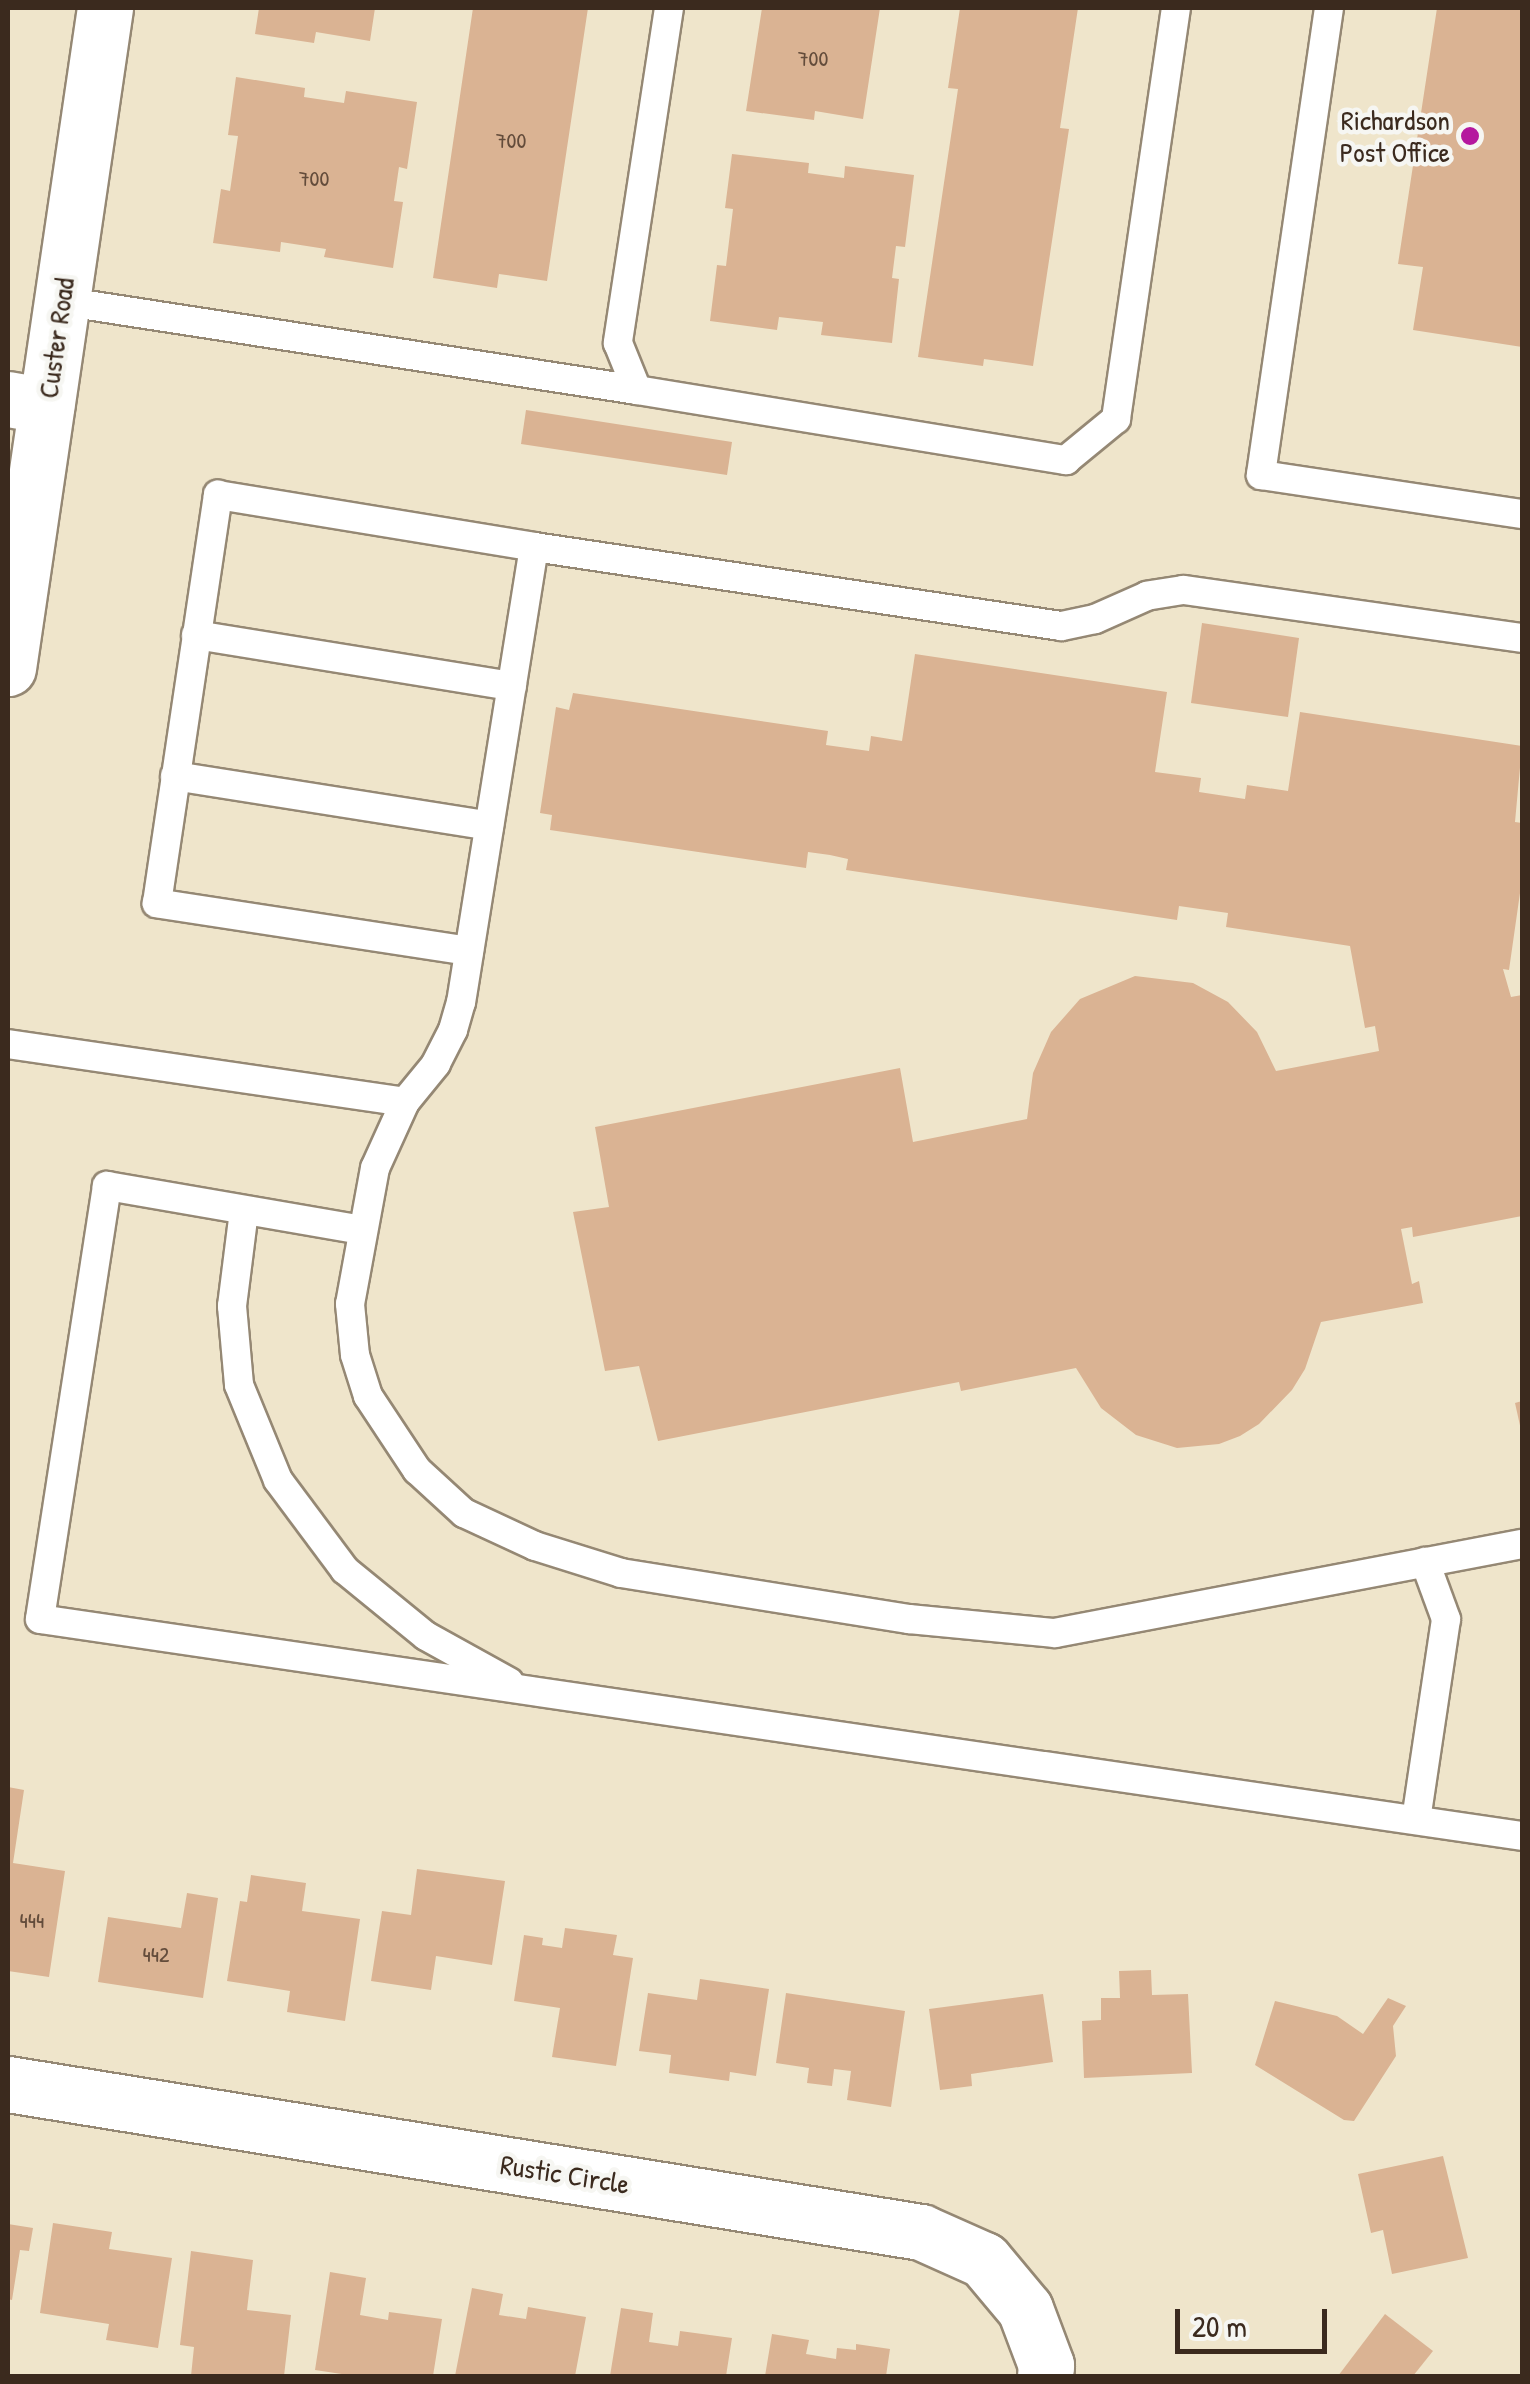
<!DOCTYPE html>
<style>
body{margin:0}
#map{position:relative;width:1530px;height:2384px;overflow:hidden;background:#efe5cb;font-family:"Patrick Hand",sans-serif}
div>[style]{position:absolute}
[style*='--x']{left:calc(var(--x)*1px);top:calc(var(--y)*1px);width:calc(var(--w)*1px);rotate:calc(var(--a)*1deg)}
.building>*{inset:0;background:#dab393}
.roads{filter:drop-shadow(2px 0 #958874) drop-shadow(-2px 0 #958874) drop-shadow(0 2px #958874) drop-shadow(0 -2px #958874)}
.service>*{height:28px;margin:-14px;padding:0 14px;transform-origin:14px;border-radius:14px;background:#fff}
.minor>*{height:55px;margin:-27.5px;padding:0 27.5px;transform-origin:27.5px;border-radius:27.5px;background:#fff}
.tertiary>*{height:55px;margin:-27.5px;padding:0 27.5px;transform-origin:27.5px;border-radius:27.5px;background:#fff}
.dots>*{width:28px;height:28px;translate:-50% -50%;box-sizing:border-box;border:5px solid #f6f6f2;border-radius:50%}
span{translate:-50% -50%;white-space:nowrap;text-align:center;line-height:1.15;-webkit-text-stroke:9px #f6f6f2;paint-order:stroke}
.number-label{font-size:22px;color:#634c3b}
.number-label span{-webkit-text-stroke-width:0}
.poi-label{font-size:28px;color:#3b2a1e}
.right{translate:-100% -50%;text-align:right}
.street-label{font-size:28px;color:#3b2a1e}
.frame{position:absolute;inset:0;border:10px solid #3b2a1e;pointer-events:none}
.scale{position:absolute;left:1175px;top:2309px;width:152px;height:45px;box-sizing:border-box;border:5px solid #3b2a1e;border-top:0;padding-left:12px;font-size:30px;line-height:35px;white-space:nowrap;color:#3b2a1e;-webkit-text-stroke:8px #f6f6f2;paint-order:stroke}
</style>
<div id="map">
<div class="building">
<div style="clip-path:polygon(259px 8px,375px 8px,370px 41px,316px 32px,314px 43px,255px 34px)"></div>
<div style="clip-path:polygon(473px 8px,588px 8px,547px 281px,499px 274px,497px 288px,433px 278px)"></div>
<div style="clip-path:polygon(762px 8px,880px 8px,863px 119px,815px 111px,814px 120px,746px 111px)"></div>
<div style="clip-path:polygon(960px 8px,1078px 8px,1060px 128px,1069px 129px,1033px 366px,984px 359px,983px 366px,918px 357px,958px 89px,948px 88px)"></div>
<div style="clip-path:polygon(1437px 8px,1522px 8px,1522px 347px,1413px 330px,1423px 267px,1398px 264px)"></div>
<div style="clip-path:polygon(236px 77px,305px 88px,304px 97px,344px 103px,346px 91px,417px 102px,407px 169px,399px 167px,394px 201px,403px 202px,393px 268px,324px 257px,326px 249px,281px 242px,280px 252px,213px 243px,221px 189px,230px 191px,238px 136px,228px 135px)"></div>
<div style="clip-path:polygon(732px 154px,809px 163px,808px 173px,844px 178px,845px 166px,914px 175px,905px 247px,896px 246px,892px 278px,899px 279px,892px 343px,821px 335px,823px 322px,779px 317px,777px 330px,710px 321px,717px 265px,726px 266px,733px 209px,725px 208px)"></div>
<div style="clip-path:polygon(526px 410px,732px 442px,727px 475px,521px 444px)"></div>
<div style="clip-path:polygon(1202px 623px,1299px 638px,1288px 717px,1191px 703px)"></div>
<div style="clip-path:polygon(915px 654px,1167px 692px,1155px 772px,1201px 778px,1199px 792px,1245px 799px,1247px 785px,1288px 791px,1300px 712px,1522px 746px,1515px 822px,1522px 823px,1522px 879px,1509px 970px,1503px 969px,1511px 997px,1522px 995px,1522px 1216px,1413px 1237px,1412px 1227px,1401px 1229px,1412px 1284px,1419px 1281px,1423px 1303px,1321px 1322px,1305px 1369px,1292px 1390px,1259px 1424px,1240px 1436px,1219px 1444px,1177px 1448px,1136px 1435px,1101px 1408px,1076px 1368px,961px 1391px,959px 1382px,658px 1441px,639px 1366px,605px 1371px,573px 1212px,609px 1207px,595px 1127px,900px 1068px,913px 1142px,1027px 1119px,1033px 1073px,1051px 1032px,1080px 999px,1135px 976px,1193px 983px,1228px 1002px,1257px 1032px,1276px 1071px,1379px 1051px,1375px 1026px,1365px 1028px,1350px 946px,1226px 927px,1228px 913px,1179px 906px,1177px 920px,846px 870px,848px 859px,830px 855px,808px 852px,806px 868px,550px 830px,552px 815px,540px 813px,556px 707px,569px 710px,573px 693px,828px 731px,826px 745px,869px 751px,871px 736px,902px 741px)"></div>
<div style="clip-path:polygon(1522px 1401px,1522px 1429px,1521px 1430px,1515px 1403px)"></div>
<div style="clip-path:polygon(8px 1787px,24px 1790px,13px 1863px,65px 1871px,49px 1977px,8px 1971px)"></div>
<div style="clip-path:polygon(417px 1869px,505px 1881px,492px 1965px,436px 1956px,431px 1990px,371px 1981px,382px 1911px,411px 1915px)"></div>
<div style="clip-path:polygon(251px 1875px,306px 1883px,302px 1911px,360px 1919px,345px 2021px,287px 2012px,290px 1991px,227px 1981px,240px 1901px,247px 1902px)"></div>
<div style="clip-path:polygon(187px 1893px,218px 1898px,203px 1998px,98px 1982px,108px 1917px,181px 1928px)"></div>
<div style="clip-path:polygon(565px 1928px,617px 1935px,613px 1955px,633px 1958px,616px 2066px,552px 2057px,560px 2008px,514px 2001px,524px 1935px,543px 1938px,542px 1945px,562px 1948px)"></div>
<div style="clip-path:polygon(1151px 1970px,1152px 1995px,1188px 1994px,1192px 2073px,1084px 2078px,1082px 2021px,1101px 2020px,1101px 1998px,1120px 1998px,1119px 1971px)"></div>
<div style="clip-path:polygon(700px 1979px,769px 1989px,756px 2076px,730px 2072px,729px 2081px,669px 2073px,671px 2055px,639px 2051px,648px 1993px,697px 2000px)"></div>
<div style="clip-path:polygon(786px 1993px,905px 2011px,891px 2107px,847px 2100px,851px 2071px,834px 2069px,832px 2086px,807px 2083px,809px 2068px,776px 2063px)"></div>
<div style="clip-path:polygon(1043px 1994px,1053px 2062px,971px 2074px,972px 2086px,940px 2090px,929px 2009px)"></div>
<div style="clip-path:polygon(1388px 1998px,1406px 2006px,1393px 2026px,1396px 2056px,1354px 2121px,1344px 2120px,1255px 2065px,1275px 2001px,1337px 2016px,1363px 2034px)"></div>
<div style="clip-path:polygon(1443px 2156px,1468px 2258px,1392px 2274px,1383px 2230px,1371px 2233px,1358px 2174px)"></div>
<div style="clip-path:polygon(53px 2223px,112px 2232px,109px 2249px,172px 2258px,158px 2348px,106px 2340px,109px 2324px,40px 2313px)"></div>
<div style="clip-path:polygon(8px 2224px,33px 2228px,29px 2251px,20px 2250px,12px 2300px,8px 2299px)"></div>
<div style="clip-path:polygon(191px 2251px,253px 2260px,247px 2310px,291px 2315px,284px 2376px,191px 2376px,194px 2347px,180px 2345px)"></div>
<div style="clip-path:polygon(330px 2272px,366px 2278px,360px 2315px,388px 2320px,389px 2312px,442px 2319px,433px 2376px,355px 2376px,315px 2370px)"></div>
<div style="clip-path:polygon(472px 2288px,503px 2294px,499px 2315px,526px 2319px,528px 2307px,586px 2317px,575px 2376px,455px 2376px)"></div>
<div style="clip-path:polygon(621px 2308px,653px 2313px,649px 2342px,678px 2346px,680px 2331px,732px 2338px,726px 2376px,610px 2376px)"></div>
<div style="clip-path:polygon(1385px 2314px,1433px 2351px,1413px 2376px,1338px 2376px)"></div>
<div style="clip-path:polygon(772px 2334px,809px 2340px,806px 2354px,836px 2359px,837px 2348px,856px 2350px,856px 2344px,890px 2349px,886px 2376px,765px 2376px)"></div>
</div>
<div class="roads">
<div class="service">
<div style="--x:669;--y:8;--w:339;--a:98.7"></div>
<div style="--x:618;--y:343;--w:51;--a:68"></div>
<div style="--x:637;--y:390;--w:435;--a:9.3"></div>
<div style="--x:1066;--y:460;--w:65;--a:-39.4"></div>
<div style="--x:1116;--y:419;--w:415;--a:-81.7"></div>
<div style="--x:1329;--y:8;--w:472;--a:98.3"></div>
<div style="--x:1261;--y:475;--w:264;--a:8.5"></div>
<div style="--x:61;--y:301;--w:583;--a:8.78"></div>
<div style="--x:196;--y:635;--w:320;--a:9.2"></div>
<div style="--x:1522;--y:638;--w:342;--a:-171.9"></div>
<div style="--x:1183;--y:590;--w:36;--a:171"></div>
<div style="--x:1147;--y:596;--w:57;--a:156.1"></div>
<div style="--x:1095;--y:619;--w:35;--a:168"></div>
<div style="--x:1061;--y:626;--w:533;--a:-171.47"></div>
<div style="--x:534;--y:547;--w:461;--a:99.1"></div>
<div style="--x:461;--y:1002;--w:29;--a:106"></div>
<div style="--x:453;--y:1030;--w:38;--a:117"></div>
<div style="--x:436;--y:1064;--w:49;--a:129.2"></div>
<div style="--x:405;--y:1102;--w:72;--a:114.4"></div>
<div style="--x:375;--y:1168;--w:138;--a:100.4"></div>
<div style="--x:350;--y:1304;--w:51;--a:84.4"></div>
<div style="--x:355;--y:1355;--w:43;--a:72.4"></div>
<div style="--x:368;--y:1396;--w:89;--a:56.5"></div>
<div style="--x:417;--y:1470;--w:64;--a:42.5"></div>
<div style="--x:464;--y:1513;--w:78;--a:24.9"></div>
<div style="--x:535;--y:1546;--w:90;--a:17.4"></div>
<div style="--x:621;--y:1573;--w:292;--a:9.1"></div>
<div style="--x:909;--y:1619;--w:147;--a:5.5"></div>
<div style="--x:1055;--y:1633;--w:475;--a:-10.8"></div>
<div style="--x:175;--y:776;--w:318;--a:9"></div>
<div style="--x:469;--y:951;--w:316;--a:-171.3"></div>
<div style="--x:157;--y:903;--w:413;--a:-81.5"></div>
<div style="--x:218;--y:495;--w:320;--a:9.3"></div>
<div style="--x:8;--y:1044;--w:401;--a:8.3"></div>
<div style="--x:244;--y:1211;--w:96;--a:97.2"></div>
<div style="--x:232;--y:1306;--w:79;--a:84.9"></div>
<div style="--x:239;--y:1385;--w:103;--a:67.7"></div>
<div style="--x:278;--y:1480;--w:112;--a:53.3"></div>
<div style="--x:345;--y:1570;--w:104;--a:39.2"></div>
<div style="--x:426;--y:1636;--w:95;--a:29"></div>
<div style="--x:362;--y:1230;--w:259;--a:-170.2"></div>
<div style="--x:107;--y:1186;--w:438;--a:98.8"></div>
<div style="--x:40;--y:1619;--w:1498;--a:8.33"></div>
<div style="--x:1416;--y:1820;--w:203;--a:-81.5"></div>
<div style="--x:1446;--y:1619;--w:61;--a:-110.2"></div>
</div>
<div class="minor">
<div style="--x:8;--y:399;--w:39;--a:10"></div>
<div style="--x:8;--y:2084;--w:925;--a:9.21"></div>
<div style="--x:921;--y:2232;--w:69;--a:24"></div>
<div style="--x:984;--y:2260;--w:64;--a:50.1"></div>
<div style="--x:1025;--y:2309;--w:60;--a:69.4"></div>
<div style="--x:1046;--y:2365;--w:11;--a:95"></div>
</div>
<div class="tertiary">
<div style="--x:8;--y:668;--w:667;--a:-81.64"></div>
</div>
</div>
<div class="dots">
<div style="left:1470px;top:136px;background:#b5179e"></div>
</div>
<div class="number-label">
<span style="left:813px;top:59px">700</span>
<span style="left:511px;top:141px">700</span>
<span style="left:314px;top:179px">700</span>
<span style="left:32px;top:1921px">444</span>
<span style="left:156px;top:1955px">442</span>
</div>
<div class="poi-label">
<span class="right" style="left:1450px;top:136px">Richardson<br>Post Office</span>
</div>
<div class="street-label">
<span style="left:56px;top:338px;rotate:-82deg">Custer Road</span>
<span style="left:565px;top:2174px;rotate:9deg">Rustic Circle</span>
</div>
<div class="frame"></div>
<div class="scale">20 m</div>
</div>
